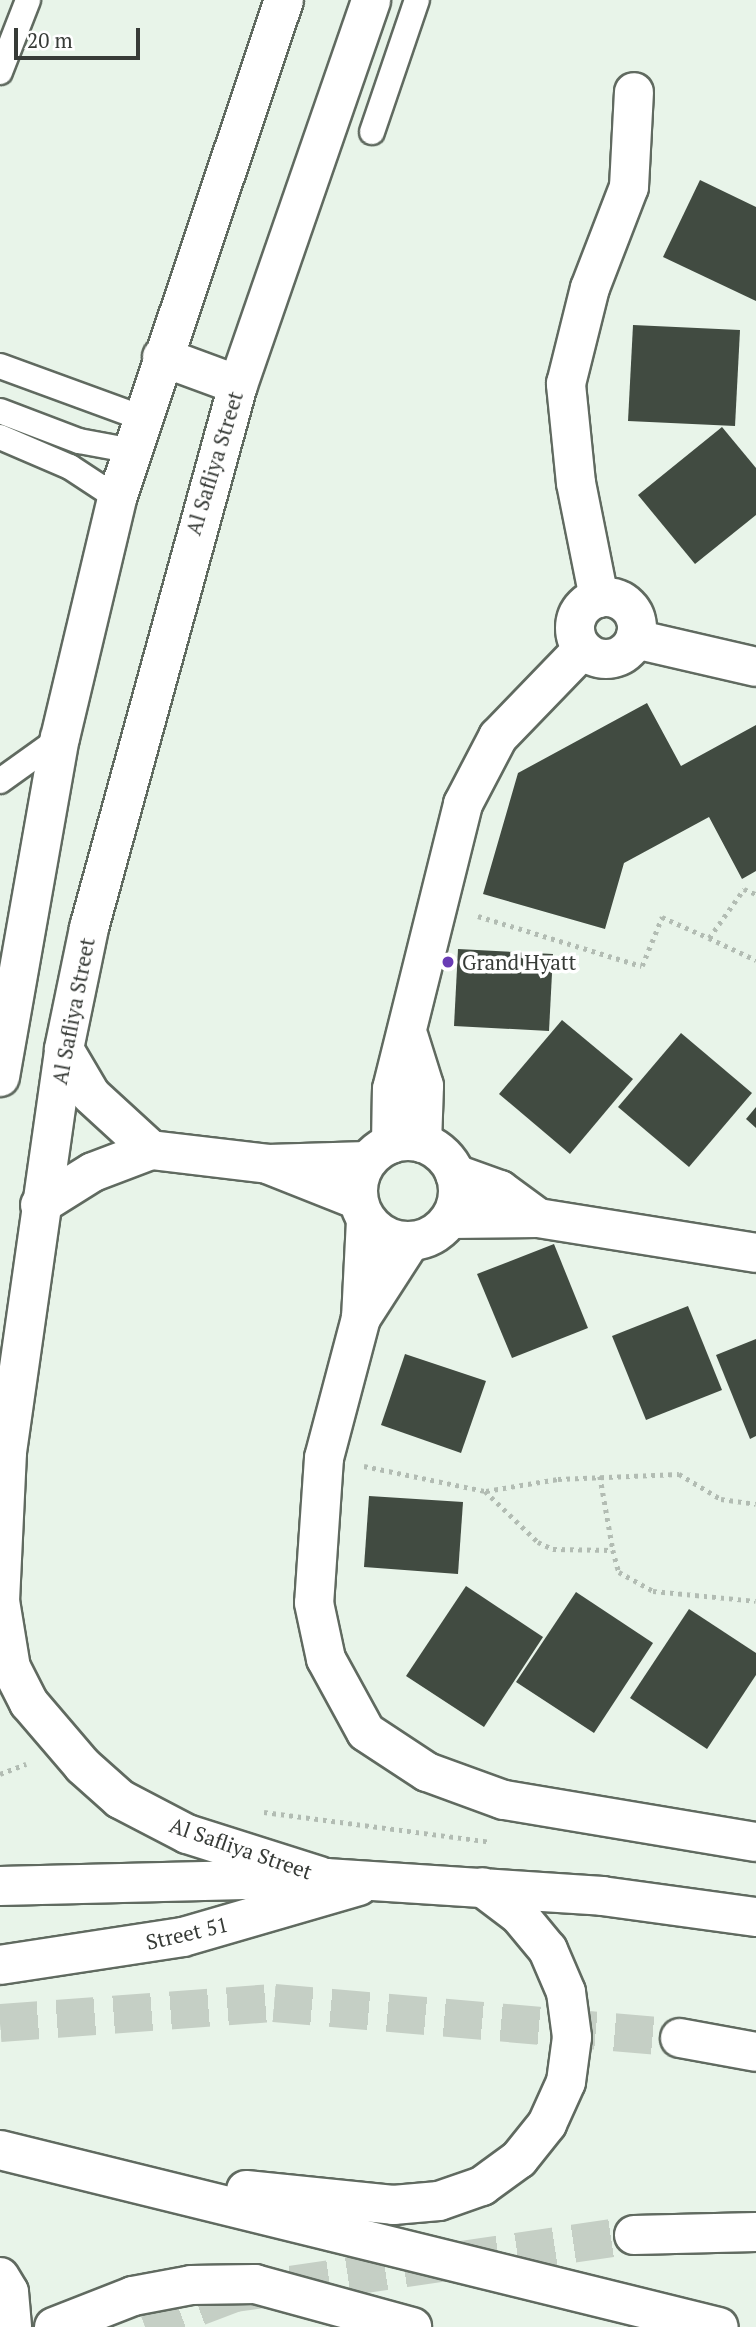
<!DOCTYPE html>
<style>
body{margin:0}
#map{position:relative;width:756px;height:2327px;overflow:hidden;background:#e8f4e9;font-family:"PT Serif",serif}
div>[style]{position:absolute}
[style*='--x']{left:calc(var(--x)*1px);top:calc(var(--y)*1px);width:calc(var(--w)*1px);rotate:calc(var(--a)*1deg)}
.building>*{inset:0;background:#414b41}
.secondary-tunnel>*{height:38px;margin-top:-19px;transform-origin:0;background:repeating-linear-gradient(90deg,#c5cfc5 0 38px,transparent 0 57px)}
.path>*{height:4.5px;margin-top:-2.25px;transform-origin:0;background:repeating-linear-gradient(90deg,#b2bcb3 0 3.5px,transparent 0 8.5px)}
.roads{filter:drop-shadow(2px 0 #606a60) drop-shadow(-2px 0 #606a60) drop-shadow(0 2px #606a60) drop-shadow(0 -2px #606a60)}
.lane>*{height:24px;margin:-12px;padding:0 12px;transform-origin:12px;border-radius:12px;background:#fff}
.street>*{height:38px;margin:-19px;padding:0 19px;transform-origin:19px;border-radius:19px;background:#fff}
.street>.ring{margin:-19px;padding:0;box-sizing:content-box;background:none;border:38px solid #fff;border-radius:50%}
.secondary>*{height:38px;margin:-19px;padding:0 19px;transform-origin:19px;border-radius:19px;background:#fff}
.dots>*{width:19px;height:19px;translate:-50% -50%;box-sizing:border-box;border:4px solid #fff;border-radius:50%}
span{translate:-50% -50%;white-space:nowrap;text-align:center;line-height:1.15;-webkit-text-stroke:7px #fff;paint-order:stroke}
.street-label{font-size:21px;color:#373b37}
.poi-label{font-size:21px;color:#373b37}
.left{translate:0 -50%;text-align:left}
.scale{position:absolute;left:14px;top:28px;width:126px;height:32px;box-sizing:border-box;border:4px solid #373b37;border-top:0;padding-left:9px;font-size:21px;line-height:24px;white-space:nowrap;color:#373b37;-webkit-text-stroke:5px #fff;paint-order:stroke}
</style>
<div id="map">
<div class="building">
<div style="clip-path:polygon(700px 180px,756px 207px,756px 301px,663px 257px)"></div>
<div style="clip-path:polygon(633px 325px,740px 330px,735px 426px,628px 421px)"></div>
<div style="clip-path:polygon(722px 427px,756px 468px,756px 515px,695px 564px,638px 495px)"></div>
<div style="clip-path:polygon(647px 703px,681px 766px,756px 725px,756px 871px,742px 879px,709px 817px,624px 863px,605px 929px,483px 894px,518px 773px)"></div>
<div style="clip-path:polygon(458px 949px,553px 954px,549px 1031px,454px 1026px)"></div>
<div style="clip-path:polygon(562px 1020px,633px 1079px,570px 1154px,499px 1094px)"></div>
<div style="clip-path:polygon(681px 1033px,752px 1093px,689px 1167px,618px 1107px)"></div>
<div style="clip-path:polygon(756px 1107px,756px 1128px,746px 1119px)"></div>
<div style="clip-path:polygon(554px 1244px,588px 1328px,512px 1358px,477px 1274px)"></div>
<div style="clip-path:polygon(688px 1306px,722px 1390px,646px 1420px,612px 1336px)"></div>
<div style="clip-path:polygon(756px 1339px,756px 1436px,750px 1439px,716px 1355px)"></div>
<div style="clip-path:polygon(405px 1354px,486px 1381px,461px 1453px,381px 1425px)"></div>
<div style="clip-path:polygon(369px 1496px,463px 1502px,458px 1574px,364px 1567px)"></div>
<div style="clip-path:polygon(466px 1586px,543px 1637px,484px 1727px,406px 1676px)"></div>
<div style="clip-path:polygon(576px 1592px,653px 1643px,594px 1733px,516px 1682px)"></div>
<div style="clip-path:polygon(689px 1609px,756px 1653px,756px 1675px,707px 1749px,630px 1698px)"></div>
</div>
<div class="secondary-tunnel">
<div style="--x:0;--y:2023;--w:275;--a:-4.2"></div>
<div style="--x:274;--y:2003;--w:408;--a:4.9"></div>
<div style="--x:145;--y:2327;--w:96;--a:-20.7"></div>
<div style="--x:235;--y:2293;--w:403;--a:-8.3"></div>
</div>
<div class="path">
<div style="--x:478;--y:916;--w:171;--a:17"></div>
<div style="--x:642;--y:966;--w:53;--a:-67.8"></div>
<div style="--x:662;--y:917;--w:51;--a:24.1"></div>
<div style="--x:709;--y:938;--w:60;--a:-54.5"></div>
<div style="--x:744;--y:889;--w:13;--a:23"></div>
<div style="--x:709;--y:938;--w:52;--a:25.1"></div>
<div style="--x:364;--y:1466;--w:124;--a:11.7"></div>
<div style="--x:485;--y:1491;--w:74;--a:43.9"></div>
<div style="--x:538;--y:1542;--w:17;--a:25"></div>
<div style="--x:553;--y:1549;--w:60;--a:1"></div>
<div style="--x:613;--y:1550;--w:23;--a:75"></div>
<div style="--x:619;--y:1572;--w:39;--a:29"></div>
<div style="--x:653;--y:1591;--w:103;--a:5.5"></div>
<div style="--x:600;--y:1476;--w:75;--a:80"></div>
<div style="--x:486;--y:1491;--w:73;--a:-9.5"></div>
<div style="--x:558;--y:1479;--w:121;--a:-2.4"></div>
<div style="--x:679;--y:1474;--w:49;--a:30.8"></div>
<div style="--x:721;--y:1499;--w:35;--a:8"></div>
<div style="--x:0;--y:1774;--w:28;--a:-21"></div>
<div style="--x:264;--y:1812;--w:229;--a:7.5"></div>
</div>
<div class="roads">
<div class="lane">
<div style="--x:0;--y:72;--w:77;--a:-68.7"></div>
<div style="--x:372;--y:132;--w:139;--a:-71.2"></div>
<div style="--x:0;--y:366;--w:151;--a:20.1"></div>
<div style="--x:0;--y:411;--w:85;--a:20.8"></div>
<div style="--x:79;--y:441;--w:55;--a:10.5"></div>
<div style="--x:0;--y:437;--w:76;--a:23.2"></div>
<div style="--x:70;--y:467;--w:56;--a:33.4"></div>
<div style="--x:0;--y:781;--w:74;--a:-35.6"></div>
</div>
<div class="street">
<div style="--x:162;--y:357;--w:81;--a:20.2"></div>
<div class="ring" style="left:575px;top:597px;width:24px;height:24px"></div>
<div style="--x:599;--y:598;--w:117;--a:-101.3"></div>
<div style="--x:576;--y:483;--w:100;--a:-95.8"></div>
<div style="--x:566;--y:384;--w:99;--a:-76"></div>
<div style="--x:590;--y:288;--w:108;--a:-68.9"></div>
<div style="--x:629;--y:187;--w:95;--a:-87"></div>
<div style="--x:635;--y:639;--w:124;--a:13"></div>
<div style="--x:409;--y:1038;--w:50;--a:72.6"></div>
<div style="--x:424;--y:1086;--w:57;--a:92"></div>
<div style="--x:64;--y:1049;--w:53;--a:59.6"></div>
<div style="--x:91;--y:1095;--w:81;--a:42.5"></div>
<div style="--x:0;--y:1077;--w:344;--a:-80"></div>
<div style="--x:60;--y:738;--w:247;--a:-76.6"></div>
<div style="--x:117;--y:498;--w:525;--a:-71.46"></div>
<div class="ring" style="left:358px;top:1141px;width:62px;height:62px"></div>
<div style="--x:391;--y:1144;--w:55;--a:-89"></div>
<div style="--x:392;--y:1089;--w:294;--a:-76"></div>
<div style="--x:463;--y:804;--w:76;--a:-62.4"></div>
<div style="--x:498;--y:737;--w:122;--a:-46"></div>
<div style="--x:270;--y:1165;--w:95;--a:21.7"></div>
<div style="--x:455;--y:1174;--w:48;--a:19.6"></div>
<div style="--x:500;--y:1190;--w:47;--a:36.4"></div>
<div style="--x:40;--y:1205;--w:62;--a:-31.9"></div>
<div style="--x:93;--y:1172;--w:62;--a:-20.8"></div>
<div style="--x:151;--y:1150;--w:118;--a:6.8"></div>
<div style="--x:268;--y:1164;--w:99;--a:-1.7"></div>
<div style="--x:450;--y:1219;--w:88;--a:-0.7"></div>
<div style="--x:538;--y:1218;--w:221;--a:9.1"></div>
<div style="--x:366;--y:1220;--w:98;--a:92.9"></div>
<div style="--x:361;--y:1318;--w:145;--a:104.8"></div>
<div style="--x:324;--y:1458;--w:145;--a:93.9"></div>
<div style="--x:314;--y:1603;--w:57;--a:77.9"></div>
<div style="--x:326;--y:1659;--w:83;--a:61.3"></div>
<div style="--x:366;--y:1732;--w:73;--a:33.3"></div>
<div style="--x:427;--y:1772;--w:82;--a:20"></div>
<div style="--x:504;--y:1800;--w:255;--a:9.5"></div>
<div style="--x:361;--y:1318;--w:90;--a:-57.2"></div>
<div style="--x:320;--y:1876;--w:139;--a:-162.5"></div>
<div style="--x:187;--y:1834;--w:76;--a:-152.4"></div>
<div style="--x:120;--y:1799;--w:50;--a:-138.3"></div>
<div style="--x:83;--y:1766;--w:83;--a:-130.6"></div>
<div style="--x:29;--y:1703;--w:39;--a:-117"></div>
<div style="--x:11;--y:1668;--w:68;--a:-99.3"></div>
<div style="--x:0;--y:1601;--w:149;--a:-87.3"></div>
<div style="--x:7;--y:1452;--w:407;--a:-81.9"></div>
<div style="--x:64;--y:1049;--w:124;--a:-78.3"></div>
<div style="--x:89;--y:928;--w:563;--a:-74.66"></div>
<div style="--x:238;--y:385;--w:407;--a:-70.9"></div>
<div style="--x:0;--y:1965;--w:185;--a:-8.7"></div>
<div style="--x:183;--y:1937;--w:183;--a:-16.2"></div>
<div style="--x:0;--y:2277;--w:17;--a:59"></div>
<div style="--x:9;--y:2292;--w:35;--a:85"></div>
<div style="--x:54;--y:2327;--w:85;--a:-21.4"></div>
<div style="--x:133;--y:2296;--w:59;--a:-10.7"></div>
<div style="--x:191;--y:2285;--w:64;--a:-0.9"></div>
<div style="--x:255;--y:2284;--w:163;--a:15.3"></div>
</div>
<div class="secondary">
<div style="--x:0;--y:1886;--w:326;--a:-1.4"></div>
<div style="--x:326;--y:1878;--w:277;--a:3.7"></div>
<div style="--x:602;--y:1896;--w:155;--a:7.8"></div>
<div style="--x:680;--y:2038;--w:77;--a:10.4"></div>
<div style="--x:0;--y:2150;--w:740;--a:13.83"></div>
<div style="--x:246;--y:2190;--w:148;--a:5.8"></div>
<div style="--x:393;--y:2205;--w:46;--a:-5"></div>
<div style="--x:439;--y:2201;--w:46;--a:-19.2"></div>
<div style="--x:482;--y:2186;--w:46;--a:-36.1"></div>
<div style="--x:519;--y:2159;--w:45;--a:-51.3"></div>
<div style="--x:547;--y:2124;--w:46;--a:-65.7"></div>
<div style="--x:566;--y:2082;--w:45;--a:-82.4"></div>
<div style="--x:572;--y:2037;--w:45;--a:-97.6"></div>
<div style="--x:566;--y:1992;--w:46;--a:-113.2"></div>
<div style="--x:548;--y:1950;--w:45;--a:-129.6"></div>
<div style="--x:519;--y:1915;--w:46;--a:-142.9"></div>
<div style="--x:634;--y:2235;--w:122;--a:-1.4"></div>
</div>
</div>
<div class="dots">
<div style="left:448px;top:962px;background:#693cb4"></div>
</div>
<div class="street-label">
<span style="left:214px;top:463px;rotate:-73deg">Al Safliya Street</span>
<span style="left:73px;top:1011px;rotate:-79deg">Al Safliya Street</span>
<span style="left:241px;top:1848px;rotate:19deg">Al Safliya Street</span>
<span style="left:187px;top:1933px;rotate:-13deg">Street 51</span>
</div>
<div class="poi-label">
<span class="left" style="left:462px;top:962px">Grand Hyatt</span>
</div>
<div class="scale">20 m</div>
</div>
